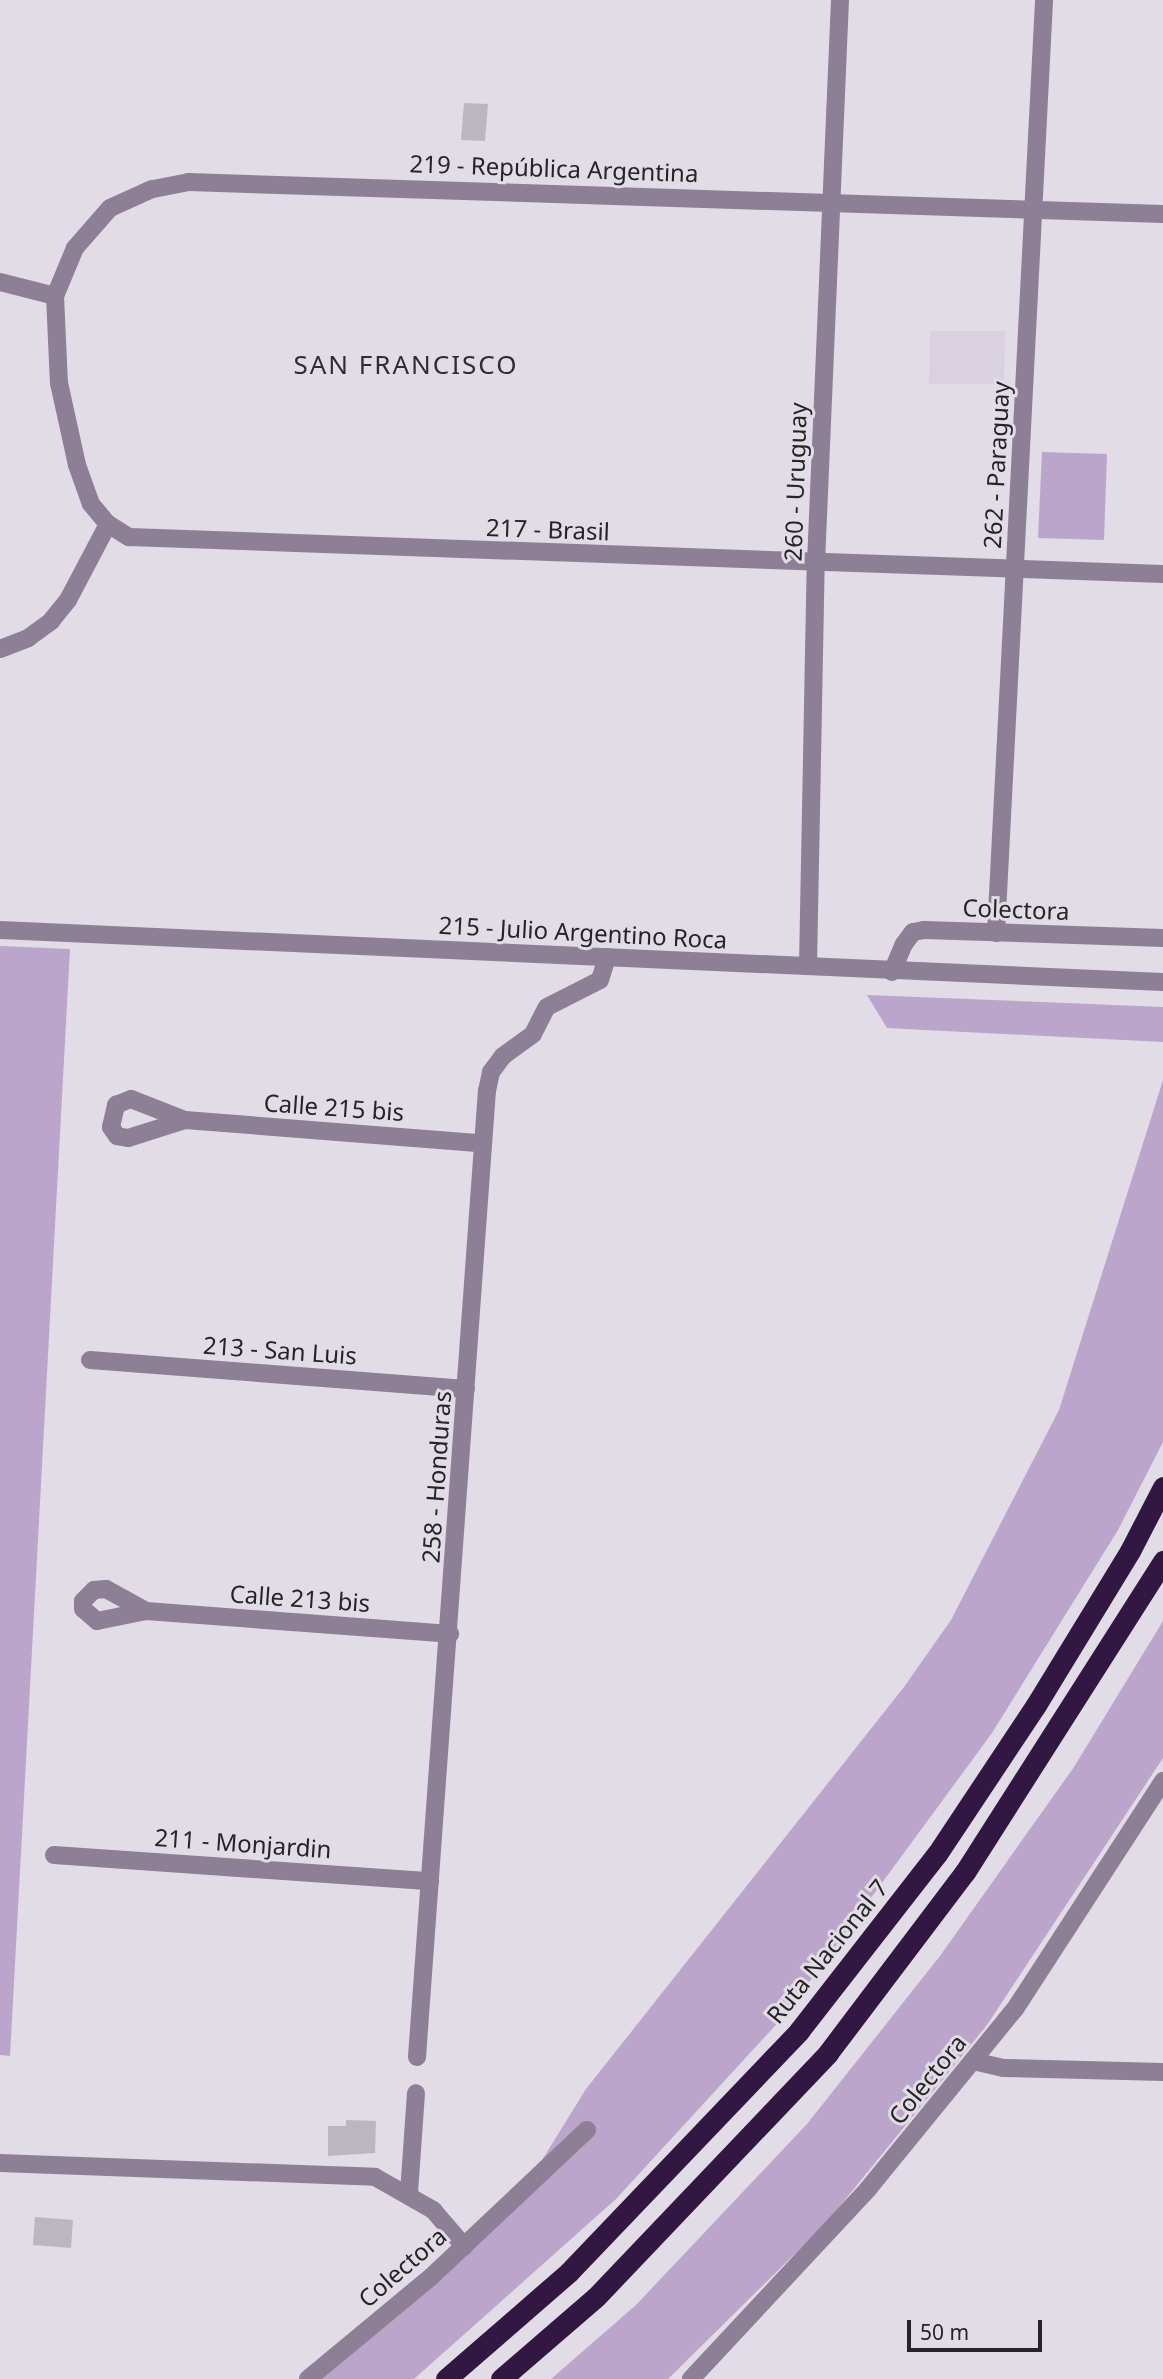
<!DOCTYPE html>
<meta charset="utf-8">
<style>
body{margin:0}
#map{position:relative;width:1163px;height:2379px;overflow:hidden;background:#e1dce6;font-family:"Noto Sans",sans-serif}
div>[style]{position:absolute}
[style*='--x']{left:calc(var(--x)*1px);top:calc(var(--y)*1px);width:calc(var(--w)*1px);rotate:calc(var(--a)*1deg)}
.built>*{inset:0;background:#d9d0e0}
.green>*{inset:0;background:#bba5cb}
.building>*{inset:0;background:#bbb6bf}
.minor>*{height:18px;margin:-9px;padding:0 9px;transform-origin:9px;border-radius:9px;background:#8c7f96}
.highway>*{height:21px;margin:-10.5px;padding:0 10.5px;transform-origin:10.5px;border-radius:10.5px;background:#321743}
span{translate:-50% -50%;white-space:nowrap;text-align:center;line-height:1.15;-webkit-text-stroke:6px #e1dce6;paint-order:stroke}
.street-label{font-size:24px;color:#262427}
.neighbourhood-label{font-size:26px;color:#302c34;letter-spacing:2px}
.scale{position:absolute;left:907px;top:2320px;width:135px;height:32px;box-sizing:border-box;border:4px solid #262427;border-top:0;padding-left:9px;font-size:21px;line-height:24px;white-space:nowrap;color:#262427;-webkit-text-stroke:5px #e1dce6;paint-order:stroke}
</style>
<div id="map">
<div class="built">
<div style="clip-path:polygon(930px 331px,1005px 331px,1004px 384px,929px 384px)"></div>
</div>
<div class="green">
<div style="clip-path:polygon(1042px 452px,1107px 454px,1104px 540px,1038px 538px)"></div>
<div style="clip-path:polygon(0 946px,70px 949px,10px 2056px,0 2055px)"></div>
<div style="clip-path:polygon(867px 995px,1163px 1007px,1163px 1042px,887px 1028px)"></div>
<div style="clip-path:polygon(1163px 1080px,1163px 1442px,1118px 1530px,992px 1733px,785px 2015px,616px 2199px,414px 2379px,322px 2379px,464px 2258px,531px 2178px,586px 2089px,904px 1687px,951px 1620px,1059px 1410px)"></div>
<div style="clip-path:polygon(1163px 1621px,1163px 1758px,987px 2025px,827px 2222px,668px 2379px,551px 2379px,636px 2305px,807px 2124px,940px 1956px,1074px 1767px)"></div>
</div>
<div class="building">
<div style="clip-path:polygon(464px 103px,488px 104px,485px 141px,461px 140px)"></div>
<div style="clip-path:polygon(346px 2120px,376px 2121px,375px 2153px,328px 2156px,328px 2126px,346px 2126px)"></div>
<div style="clip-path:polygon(35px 2217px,73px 2220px,71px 2248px,33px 2245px)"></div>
</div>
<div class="minor">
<div style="--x:1163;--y:214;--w:975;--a:-178.12"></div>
<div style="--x:189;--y:182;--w:38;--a:169"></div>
<div style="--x:152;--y:189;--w:46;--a:155.7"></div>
<div style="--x:110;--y:208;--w:53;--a:131.2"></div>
<div style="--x:75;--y:248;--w:52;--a:112.6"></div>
<div style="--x:55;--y:296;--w:87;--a:87.4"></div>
<div style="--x:59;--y:383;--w:84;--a:77.6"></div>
<div style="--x:77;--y:465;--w:41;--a:70.3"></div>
<div style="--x:91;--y:504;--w:26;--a:50"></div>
<div style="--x:108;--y:524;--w:25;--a:32"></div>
<div style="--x:129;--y:537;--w:1035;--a:2.05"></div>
<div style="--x:0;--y:282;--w:57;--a:14.3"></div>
<div style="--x:0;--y:649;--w:30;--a:-21"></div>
<div style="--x:28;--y:638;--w:29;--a:-36"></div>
<div style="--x:51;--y:621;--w:27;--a:-51"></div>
<div style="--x:68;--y:600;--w:86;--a:-62.2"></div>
<div style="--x:0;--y:930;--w:1164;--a:2.56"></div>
<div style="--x:996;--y:933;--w:934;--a:-87.05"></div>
<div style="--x:808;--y:966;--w:403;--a:-88.9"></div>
<div style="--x:816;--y:563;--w:564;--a:-87.56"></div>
<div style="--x:892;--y:972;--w:30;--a:-67"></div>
<div style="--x:904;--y:944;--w:15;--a:-53"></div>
<div style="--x:913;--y:932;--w:11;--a:-10"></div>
<div style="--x:924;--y:930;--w:239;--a:1.9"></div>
<div style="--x:185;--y:1120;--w:60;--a:162.5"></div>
<div style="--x:128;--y:1138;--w:11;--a:-170"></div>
<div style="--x:117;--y:1136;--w:11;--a:-124"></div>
<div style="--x:111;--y:1127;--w:23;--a:-77"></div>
<div style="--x:116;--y:1105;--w:16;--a:-22"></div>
<div style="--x:131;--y:1099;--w:58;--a:21.3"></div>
<div style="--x:185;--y:1120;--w:296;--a:4.5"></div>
<div style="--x:90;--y:1360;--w:377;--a:4.4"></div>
<div style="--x:146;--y:1611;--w:50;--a:168.5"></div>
<div style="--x:97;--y:1621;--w:18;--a:-139"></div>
<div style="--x:83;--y:1609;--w:8;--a:-90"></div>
<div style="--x:83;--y:1601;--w:16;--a:-45"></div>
<div style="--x:94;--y:1590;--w:12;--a:-5"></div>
<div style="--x:106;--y:1589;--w:46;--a:28.8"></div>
<div style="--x:146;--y:1611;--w:305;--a:4.3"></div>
<div style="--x:54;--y:1855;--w:377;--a:4"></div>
<div style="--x:417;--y:2057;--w:969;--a:-85.86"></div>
<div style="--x:487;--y:1091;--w:19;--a:-78"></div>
<div style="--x:491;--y:1072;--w:20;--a:-53"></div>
<div style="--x:503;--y:1056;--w:37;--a:-36"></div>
<div style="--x:533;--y:1034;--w:30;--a:-63"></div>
<div style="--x:547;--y:1007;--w:59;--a:-27"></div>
<div style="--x:600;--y:980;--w:24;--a:-73"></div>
<div style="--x:973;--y:2061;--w:31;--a:13"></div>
<div style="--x:1003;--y:2068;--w:160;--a:1.4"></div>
<div style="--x:0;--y:2163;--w:375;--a:2.1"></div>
<div style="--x:375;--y:2177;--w:67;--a:29.6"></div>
<div style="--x:433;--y:2210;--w:48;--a:49.3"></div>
<div style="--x:409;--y:2193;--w:100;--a:-86"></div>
<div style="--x:308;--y:2379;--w:161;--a:-39.7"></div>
<div style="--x:432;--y:2276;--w:213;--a:-43.3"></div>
<div style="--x:691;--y:2379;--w:260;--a:-47"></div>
<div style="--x:868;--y:2189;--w:232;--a:-50.8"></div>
<div style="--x:1015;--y:2009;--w:272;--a:-57"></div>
</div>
<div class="highway">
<div style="--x:446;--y:2379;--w:163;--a:-41"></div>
<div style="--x:569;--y:2272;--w:333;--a:-46.3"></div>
<div style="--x:799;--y:2031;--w:224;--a:-52.1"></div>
<div style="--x:937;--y:1854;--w:179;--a:-56.4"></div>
<div style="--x:1036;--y:1705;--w:180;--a:-58.6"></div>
<div style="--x:1130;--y:1551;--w:72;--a:-62.7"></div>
<div style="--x:501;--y:2379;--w:125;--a:-40.8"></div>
<div style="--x:596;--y:2297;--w:337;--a:-46.4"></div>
<div style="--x:828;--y:2053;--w:227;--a:-52.9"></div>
<div style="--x:965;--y:1872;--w:369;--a:-57.5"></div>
</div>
<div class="street-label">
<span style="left:554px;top:168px;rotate:2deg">219 - República Argentina</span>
<span style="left:996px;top:465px;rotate:-87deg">262 - Paraguay</span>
<span style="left:795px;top:482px;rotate:-88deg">260 - Uruguay</span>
<span style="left:548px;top:529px;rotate:2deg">217 - Brasil</span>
<span style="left:1016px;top:909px;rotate:2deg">Colectora</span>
<span style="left:583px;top:932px;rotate:3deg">215 - Julio Argentino Roca</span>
<span style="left:334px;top:1107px;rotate:4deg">Calle 215 bis</span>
<span style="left:280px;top:1350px;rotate:4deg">213 - San Luis</span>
<span style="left:436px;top:1477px;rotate:-86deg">258 - Honduras</span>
<span style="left:300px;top:1598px;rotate:4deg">Calle 213 bis</span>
<span style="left:243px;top:1843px;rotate:4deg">211 - Monjardin</span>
<span style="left:827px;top:1951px;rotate:-51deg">Ruta Nacional 7</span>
<span style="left:927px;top:2079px;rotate:-51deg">Colectora</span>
<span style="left:402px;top:2267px;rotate:-41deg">Colectora</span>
</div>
<div class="neighbourhood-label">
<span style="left:406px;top:365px">SAN FRANCISCO</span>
</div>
<div class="scale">50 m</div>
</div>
